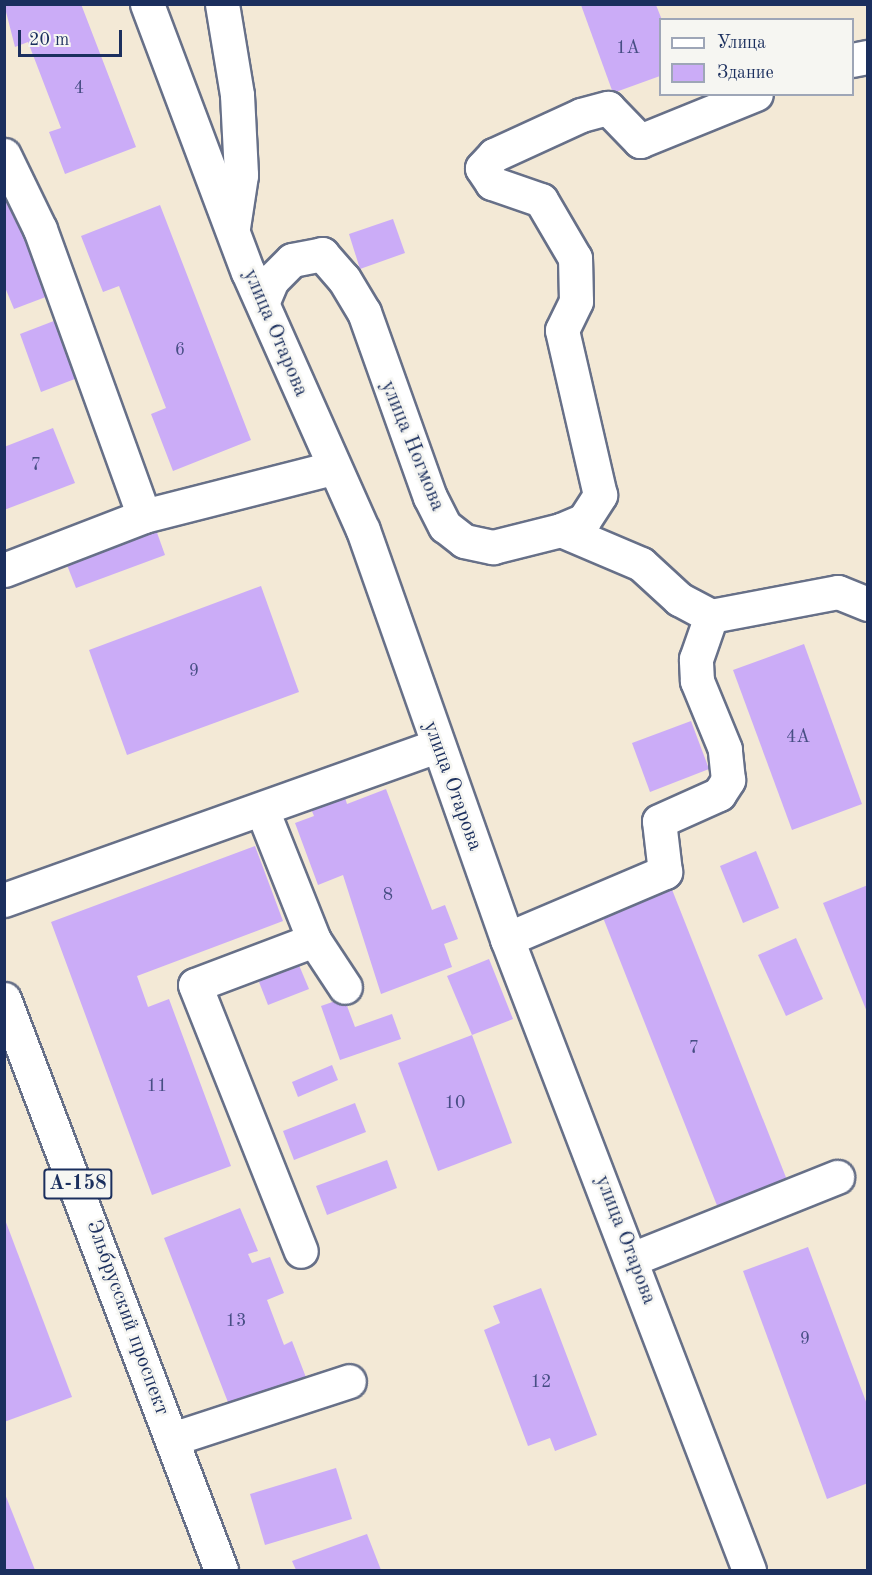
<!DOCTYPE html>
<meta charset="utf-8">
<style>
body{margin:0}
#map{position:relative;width:872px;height:1575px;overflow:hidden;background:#f3e9d6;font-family:"Old Standard TT",serif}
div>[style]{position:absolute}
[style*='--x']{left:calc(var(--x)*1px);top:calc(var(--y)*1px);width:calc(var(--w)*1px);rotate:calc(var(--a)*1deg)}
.building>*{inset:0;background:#cbacf7}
.roads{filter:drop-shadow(2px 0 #677088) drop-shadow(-2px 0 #677088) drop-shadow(0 2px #677088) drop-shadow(0 -2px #677088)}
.minor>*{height:33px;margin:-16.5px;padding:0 16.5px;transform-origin:16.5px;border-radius:16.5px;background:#fff}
.major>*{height:33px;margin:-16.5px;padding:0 16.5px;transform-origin:16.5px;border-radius:16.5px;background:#fff}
span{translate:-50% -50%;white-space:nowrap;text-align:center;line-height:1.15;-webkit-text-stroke:5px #f6f6f2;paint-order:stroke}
.number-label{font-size:18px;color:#474e84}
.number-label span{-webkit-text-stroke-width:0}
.shield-label span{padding:2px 4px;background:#f6f6f2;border:2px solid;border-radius:4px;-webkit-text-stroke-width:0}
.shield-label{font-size:20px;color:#1b2f5e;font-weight:700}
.street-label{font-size:21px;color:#1b2f5e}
.frame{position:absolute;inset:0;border:6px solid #1b2f5e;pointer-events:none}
.legend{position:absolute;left:659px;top:18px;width:195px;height:78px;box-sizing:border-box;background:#f6f6f2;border:2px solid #9ea6b7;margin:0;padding:8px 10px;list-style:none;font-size:18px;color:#1b2f5e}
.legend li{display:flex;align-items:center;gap:12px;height:30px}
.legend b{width:30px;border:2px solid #9ea6b7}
.scale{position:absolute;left:18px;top:30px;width:104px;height:27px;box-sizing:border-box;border:3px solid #1b2f5e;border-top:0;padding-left:8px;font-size:18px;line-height:21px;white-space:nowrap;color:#1b2f5e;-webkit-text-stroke:4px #f6f6f2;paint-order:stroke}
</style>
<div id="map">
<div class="building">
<div style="clip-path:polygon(4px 4px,81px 4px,136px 147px,65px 174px,49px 132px,61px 128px,28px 42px,15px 47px)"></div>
<div style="clip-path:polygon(581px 5px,656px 5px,662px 20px,660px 76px,613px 93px)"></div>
<div style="clip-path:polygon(4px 179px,51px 295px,14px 309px,4px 285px)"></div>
<div style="clip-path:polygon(160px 205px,251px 440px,173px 471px,151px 414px,166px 408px,119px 286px,103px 292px,81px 236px)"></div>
<div style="clip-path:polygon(393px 219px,405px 253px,360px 269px,349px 234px)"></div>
<div style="clip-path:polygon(59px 319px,80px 377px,41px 392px,20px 334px)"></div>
<div style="clip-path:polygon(53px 428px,75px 483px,4px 510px,4px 447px)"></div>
<div style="clip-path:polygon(155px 527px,165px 555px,76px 588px,65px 560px)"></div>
<div style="clip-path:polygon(261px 586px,299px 692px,127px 755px,89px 650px)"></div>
<div style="clip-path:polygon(804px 644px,862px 804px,792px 830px,733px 670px)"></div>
<div style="clip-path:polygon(691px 721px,709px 769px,650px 792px,632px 743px)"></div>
<div style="clip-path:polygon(386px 789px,432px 910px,445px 905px,458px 939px,444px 944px,452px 967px,381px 994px,343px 875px,318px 885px,295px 823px,314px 816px,309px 804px,343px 791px,347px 804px)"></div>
<div style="clip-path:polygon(255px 846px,283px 921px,137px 976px,148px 1007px,169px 999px,231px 1166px,152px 1195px,51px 922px)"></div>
<div style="clip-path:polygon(756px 851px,779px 908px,743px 923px,720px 866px)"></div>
<div style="clip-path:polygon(669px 882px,789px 1185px,720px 1213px,600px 910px)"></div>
<div style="clip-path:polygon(868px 885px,868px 1012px,867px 1012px,823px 903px)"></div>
<div style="clip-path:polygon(796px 938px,823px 999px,786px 1016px,758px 955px)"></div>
<div style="clip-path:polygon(296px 958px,309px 989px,268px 1005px,259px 982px)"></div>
<div style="clip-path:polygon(489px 959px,513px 1019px,472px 1035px,447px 976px)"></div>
<div style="clip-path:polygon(344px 998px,355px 1027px,392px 1014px,401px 1039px,340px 1060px,321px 1006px)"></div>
<div style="clip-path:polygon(472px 1035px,512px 1143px,438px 1171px,398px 1063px)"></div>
<div style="clip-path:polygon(332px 1065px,338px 1080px,298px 1097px,292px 1082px)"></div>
<div style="clip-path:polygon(355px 1103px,366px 1132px,294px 1160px,283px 1131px)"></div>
<div style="clip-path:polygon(387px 1160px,397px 1188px,327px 1215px,316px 1186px)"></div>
<div style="clip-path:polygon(240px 1208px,258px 1251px,248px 1254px,252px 1263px,270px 1257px,284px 1293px,267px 1300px,284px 1345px,292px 1341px,307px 1380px,231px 1410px,164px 1238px)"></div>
<div style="clip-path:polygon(4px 1217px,72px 1397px,4px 1422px)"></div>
<div style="clip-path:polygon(808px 1247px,868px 1407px,868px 1483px,827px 1499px,743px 1271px)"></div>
<div style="clip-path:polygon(541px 1288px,597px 1435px,555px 1451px,550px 1438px,528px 1446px,484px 1330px,500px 1323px,493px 1306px)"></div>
<div style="clip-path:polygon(336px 1468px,352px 1519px,265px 1545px,250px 1494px)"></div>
<div style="clip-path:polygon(4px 1494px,5px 1494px,35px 1570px,4px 1570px)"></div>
<div style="clip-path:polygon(367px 1534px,381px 1570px,296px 1570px,292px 1561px)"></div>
</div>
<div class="roads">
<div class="minor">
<div style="--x:147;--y:4;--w:286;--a:69.4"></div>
<div style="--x:248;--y:272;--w:282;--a:66"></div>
<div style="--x:363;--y:530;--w:434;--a:70.6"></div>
<div style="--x:507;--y:939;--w:676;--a:69.02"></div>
<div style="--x:222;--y:4;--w:92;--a:80.6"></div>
<div style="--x:237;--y:95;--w:80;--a:87.1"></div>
<div style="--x:241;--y:175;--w:53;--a:98.7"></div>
<div style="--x:852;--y:60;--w:16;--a:-11"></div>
<div style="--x:4;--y:155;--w:82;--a:64.1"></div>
<div style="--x:40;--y:229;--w:305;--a:70.1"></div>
<div style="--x:263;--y:301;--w:23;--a:-67"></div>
<div style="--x:272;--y:280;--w:28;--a:-45"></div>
<div style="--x:292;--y:260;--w:31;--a:-11"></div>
<div style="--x:322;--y:254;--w:33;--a:49"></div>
<div style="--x:344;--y:279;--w:39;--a:59"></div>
<div style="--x:364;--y:312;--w:196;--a:70.4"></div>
<div style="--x:430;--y:497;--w:33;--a:63"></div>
<div style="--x:445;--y:526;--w:24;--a:38"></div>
<div style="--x:464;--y:541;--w:30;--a:12"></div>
<div style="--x:493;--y:547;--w:70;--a:-14"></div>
<div style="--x:561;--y:530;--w:87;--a:23"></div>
<div style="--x:641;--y:564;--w:52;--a:42.6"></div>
<div style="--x:679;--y:599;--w:36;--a:28"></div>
<div style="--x:711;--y:616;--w:129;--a:-10.7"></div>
<div style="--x:838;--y:592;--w:32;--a:22"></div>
<div style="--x:561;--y:530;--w:25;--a:-23"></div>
<div style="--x:584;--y:520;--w:30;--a:-57"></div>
<div style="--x:600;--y:495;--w:169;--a:-103"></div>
<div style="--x:562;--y:330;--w:32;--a:-64"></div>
<div style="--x:576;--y:301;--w:43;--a:-91.3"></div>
<div style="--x:575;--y:258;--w:67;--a:-120.4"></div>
<div style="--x:541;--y:200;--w:52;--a:-160.9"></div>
<div style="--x:492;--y:183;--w:18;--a:-124"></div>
<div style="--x:482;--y:168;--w:18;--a:-47"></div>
<div style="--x:494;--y:155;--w:96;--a:-24.7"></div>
<div style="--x:581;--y:115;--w:28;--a:-15"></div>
<div style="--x:608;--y:108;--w:46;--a:45.9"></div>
<div style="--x:640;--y:141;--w:125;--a:-22.1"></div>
<div style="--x:4;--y:570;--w:150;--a:-21.1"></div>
<div style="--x:144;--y:516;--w:195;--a:-14.3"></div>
<div style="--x:263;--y:812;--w:138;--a:68.3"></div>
<div style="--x:314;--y:940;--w:127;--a:159.3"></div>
<div style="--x:195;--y:985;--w:286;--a:68.3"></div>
<div style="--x:4;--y:900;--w:460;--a:-19.6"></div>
<div style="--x:507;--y:939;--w:172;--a:-23"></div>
<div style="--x:665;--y:872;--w:51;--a:-96.7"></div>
<div style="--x:659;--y:821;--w:66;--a:-24.2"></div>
<div style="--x:719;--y:794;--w:17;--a:-57"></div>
<div style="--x:728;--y:780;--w:31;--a:-96"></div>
<div style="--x:725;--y:749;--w:74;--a:-112.4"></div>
<div style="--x:697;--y:681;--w:22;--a:-93"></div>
<div style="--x:696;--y:659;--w:46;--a:-70.8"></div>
<div style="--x:314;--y:940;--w:56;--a:56.6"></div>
<div style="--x:632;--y:1259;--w:221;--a:-21.8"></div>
<div style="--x:172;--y:1439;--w:186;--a:-18.1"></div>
</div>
<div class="major">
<div style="--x:4;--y:999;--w:611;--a:69.19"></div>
</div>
</div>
<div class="number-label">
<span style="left:628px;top:48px">1А</span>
<span style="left:79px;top:88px">4</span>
<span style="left:180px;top:350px">6</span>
<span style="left:36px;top:465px">7</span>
<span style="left:194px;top:671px">9</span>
<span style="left:798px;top:737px">4А</span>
<span style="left:388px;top:895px">8</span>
<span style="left:694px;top:1048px">7</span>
<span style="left:157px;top:1086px">11</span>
<span style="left:455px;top:1103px">10</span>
<span style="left:236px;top:1321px">13</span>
<span style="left:805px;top:1339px">9</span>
<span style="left:541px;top:1382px">12</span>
</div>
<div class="shield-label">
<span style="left:78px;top:1184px">А-158</span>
</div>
<div class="street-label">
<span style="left:275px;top:333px;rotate:67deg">улица Отарова</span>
<span style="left:412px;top:446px;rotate:68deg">улица Ногмова</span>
<span style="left:452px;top:786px;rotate:70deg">улица Отарова</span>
<span style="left:625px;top:1240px;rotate:69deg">улица Отарова</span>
<span style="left:127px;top:1318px;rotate:70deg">Эльбрусский проспект</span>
</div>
<div class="frame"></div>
<ul class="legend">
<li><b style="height:8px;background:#fff"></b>Улица</li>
<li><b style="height:16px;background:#cbacf7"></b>Здание</li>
</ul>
<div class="scale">20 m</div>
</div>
